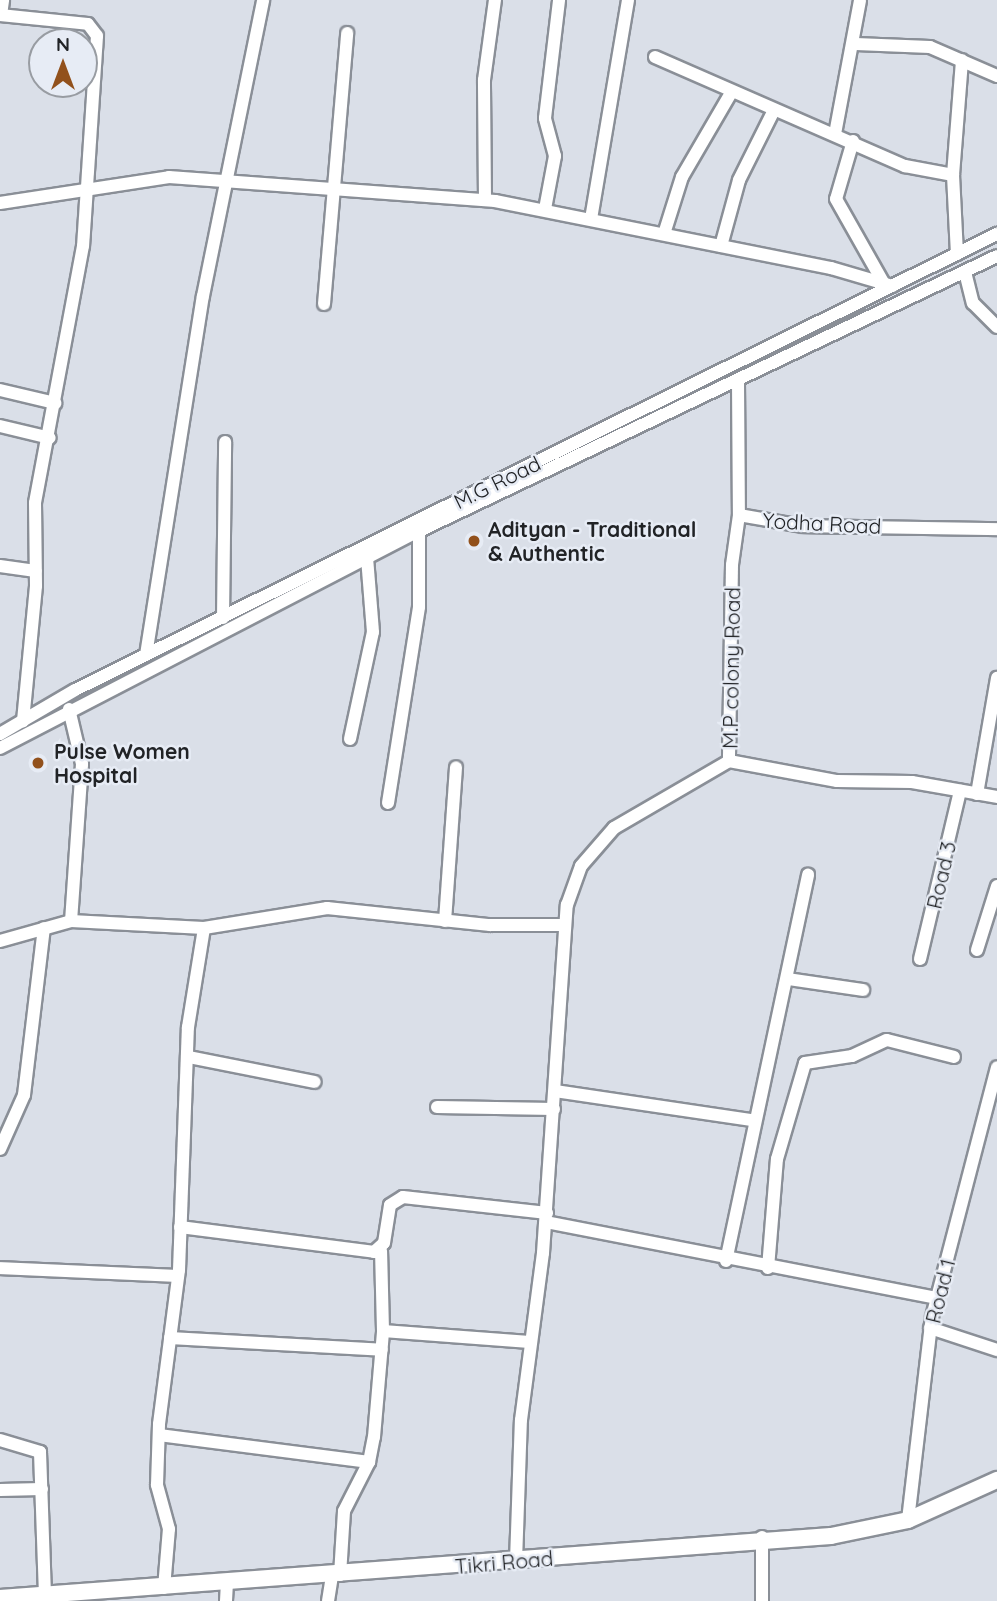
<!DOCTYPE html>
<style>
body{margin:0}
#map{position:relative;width:997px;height:1601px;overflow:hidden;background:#dadfe8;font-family:Quicksand,sans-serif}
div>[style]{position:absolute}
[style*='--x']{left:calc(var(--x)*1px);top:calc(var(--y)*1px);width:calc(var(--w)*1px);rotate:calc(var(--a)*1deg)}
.roads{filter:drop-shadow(2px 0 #8a8f97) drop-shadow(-2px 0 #8a8f97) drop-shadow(0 2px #8a8f97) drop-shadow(0 -2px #8a8f97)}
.minor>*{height:12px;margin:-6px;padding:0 6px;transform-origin:6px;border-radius:6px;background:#fff}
.tertiary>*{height:16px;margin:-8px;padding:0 8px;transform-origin:8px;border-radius:8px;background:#fff}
.dots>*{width:19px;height:19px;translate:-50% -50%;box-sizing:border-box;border:4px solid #e7ecf5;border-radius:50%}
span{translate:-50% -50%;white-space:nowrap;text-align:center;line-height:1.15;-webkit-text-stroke:5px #e7ecf5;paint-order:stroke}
.street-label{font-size:21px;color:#212326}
.poi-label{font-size:21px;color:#212326;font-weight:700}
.left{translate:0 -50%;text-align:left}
.north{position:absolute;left:28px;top:28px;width:70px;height:70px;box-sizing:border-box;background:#e7ecf5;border:2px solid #989ca2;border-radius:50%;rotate:0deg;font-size:19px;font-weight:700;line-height:28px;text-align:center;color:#212326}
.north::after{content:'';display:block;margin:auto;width:24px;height:32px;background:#92511c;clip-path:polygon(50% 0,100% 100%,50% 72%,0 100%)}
</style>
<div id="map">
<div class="roads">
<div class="minor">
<div style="--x:0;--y:15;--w:88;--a:5.8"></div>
<div style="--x:88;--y:24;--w:15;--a:53"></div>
<div style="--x:97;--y:36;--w:210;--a:93.8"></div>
<div style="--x:83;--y:246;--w:261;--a:100.6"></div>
<div style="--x:35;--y:503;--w:83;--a:89.3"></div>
<div style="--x:36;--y:586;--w:136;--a:95.5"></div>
<div style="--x:1;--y:15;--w:15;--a:-82"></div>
<div style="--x:856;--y:44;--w:74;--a:2.3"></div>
<div style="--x:930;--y:47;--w:73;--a:23.4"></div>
<div style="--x:655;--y:57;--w:273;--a:23.6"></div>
<div style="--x:905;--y:166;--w:49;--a:10.6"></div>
<div style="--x:835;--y:134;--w:136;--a:-79.4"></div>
<div style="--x:853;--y:141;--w:60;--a:106.3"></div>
<div style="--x:836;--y:199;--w:98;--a:60.5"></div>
<div style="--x:485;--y:200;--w:120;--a:-90.5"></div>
<div style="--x:484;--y:80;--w:81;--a:-82.2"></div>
<div style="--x:0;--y:203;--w:171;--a:-8.7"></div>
<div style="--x:169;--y:177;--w:327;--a:4.2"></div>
<div style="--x:495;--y:201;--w:343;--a:11.3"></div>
<div style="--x:831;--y:268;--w:64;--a:16.4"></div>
<div style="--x:545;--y:209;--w:54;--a:-79.3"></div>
<div style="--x:555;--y:156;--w:39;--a:-105"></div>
<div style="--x:545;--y:118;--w:119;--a:-83.2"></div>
<div style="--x:591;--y:219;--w:222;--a:-80.4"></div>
<div style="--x:664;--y:234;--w:60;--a:-72.5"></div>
<div style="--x:682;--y:177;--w:99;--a:-59.8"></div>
<div style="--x:721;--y:246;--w:68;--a:-74.7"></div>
<div style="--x:739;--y:180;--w:78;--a:-63.4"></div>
<div style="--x:957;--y:254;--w:79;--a:-92.9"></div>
<div style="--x:953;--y:175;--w:115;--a:-85.5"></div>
<div style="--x:965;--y:272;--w:32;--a:76"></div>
<div style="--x:973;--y:303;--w:34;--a:45"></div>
<div style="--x:324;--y:304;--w:272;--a:-85.1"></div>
<div style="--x:738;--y:382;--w:133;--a:89.6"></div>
<div style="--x:739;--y:515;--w:65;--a:9.8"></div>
<div style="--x:803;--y:526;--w:194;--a:0.9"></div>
<div style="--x:0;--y:390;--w:57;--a:13.3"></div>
<div style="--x:0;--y:426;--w:51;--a:13.5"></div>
<div style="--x:739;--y:515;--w:50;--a:98"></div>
<div style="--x:732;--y:565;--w:196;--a:90.9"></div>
<div style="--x:729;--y:761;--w:110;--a:10.5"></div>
<div style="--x:837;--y:781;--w:75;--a:0.8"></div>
<div style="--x:912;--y:782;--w:86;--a:10"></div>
<div style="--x:0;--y:566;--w:36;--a:8"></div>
<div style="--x:223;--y:618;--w:176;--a:-89.3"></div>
<div style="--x:146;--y:655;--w:363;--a:-81"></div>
<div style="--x:203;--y:296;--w:302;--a:-78.5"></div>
<div style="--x:69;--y:709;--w:57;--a:76.7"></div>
<div style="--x:82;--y:764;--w:157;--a:94"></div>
<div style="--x:0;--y:734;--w:87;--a:-30.4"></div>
<div style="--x:75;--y:690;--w:1029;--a:-26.32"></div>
<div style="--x:350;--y:739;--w:109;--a:-77.9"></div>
<div style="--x:373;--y:632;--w:74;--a:-94.6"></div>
<div style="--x:0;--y:748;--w:472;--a:-27.4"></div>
<div style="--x:419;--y:531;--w:640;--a:-25.44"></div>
<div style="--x:977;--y:794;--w:118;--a:-80.2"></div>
<div style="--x:388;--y:803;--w:198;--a:-81"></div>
<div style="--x:419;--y:607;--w:76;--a:-90"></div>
<div style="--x:445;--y:921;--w:154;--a:-85.9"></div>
<div style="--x:0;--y:941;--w:74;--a:-15.7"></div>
<div style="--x:71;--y:921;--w:133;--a:3"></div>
<div style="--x:204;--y:928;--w:125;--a:-9.2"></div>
<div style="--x:327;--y:908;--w:164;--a:6"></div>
<div style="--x:490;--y:925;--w:73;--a:0"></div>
<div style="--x:977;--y:950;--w:67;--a:-72.6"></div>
<div style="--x:920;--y:959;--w:173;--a:-76.6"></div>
<div style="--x:788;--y:979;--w:76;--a:8.3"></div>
<div style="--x:189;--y:1057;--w:128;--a:11.2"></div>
<div style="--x:555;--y:1091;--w:199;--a:8.4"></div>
<div style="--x:437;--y:1107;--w:117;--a:1"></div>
<div style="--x:0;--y:1149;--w:59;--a:-66"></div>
<div style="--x:24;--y:1095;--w:168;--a:-83.2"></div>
<div style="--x:546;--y:1222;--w:398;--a:11"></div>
<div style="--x:180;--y:1227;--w:196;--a:7.3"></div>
<div style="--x:374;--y:1252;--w:13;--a:-42"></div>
<div style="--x:384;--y:1243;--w:38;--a:-81"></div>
<div style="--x:390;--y:1205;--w:15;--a:-32"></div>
<div style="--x:403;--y:1197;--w:145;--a:6.3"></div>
<div style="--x:726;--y:1261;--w:395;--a:-78"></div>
<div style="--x:0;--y:1268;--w:178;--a:2.6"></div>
<div style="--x:768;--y:1268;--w:109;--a:-85.3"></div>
<div style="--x:777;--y:1159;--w:100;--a:-73.7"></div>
<div style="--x:805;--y:1063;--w:48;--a:-8.5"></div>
<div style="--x:852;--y:1056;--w:38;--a:-25"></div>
<div style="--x:887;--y:1040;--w:69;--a:14.2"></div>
<div style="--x:930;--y:1328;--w:71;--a:18.2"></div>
<div style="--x:383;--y:1331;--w:147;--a:4.3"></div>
<div style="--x:170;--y:1338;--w:212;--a:3.2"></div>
<div style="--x:159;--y:1435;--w:212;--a:7.3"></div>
<div style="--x:0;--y:1440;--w:42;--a:16.7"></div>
<div style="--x:40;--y:1452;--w:144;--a:88"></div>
<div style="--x:0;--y:1490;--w:42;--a:-1.4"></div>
<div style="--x:908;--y:1520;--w:204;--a:-83.3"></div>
<div style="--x:932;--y:1317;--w:258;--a:-75.4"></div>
<div style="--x:762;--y:1537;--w:64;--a:90"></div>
<div style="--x:516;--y:1561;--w:141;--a:-88"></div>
<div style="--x:521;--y:1420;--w:168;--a:-82.5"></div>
<div style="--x:543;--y:1253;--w:349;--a:-86.1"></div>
<div style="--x:567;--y:905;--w:41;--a:-70.3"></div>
<div style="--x:581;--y:866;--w:50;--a:-49"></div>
<div style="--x:614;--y:828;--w:133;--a:-30.2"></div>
<div style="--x:340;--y:1575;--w:64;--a:-86.4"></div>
<div style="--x:344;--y:1511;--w:55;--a:-63"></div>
<div style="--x:369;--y:1462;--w:25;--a:-79"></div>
<div style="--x:374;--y:1437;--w:106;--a:-85.1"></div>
<div style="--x:383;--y:1331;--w:80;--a:-91.4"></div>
<div style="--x:164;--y:1588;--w:59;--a:-85.2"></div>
<div style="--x:169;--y:1529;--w:46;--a:-105.3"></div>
<div style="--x:157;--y:1485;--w:61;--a:-88.1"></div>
<div style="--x:159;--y:1424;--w:155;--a:-82.6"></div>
<div style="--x:179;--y:1270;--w:243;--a:-87.9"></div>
<div style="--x:188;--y:1027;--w:100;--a:-80.8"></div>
<div style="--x:226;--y:1601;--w:18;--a:-87"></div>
<div style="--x:328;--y:1601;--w:26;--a:-81"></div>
</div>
<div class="tertiary">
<div style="--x:0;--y:1598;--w:833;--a:-4.27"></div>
<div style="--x:831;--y:1536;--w:79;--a:-11.7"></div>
<div style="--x:908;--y:1520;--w:98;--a:-24.2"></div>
</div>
</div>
<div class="dots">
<div style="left:474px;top:541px;background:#92511c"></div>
<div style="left:38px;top:763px;background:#92511c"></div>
</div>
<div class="street-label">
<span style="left:497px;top:482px;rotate:-26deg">M.G Road</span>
<span style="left:822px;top:523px;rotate:3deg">Yodha Road</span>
<span style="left:731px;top:668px;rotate:-89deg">M.P colony Road</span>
<span style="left:941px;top:875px;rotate:-77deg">Road 3</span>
<span style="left:940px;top:1291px;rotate:-76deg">Road 1</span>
<span style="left:504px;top:1562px;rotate:-5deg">Tikri Road</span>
</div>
<div class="poi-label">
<span class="left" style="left:488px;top:541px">Adityan - Traditional<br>&amp; Authentic</span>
<span class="left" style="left:54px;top:763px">Pulse Women<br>Hospital</span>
</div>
<div class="north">N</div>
</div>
